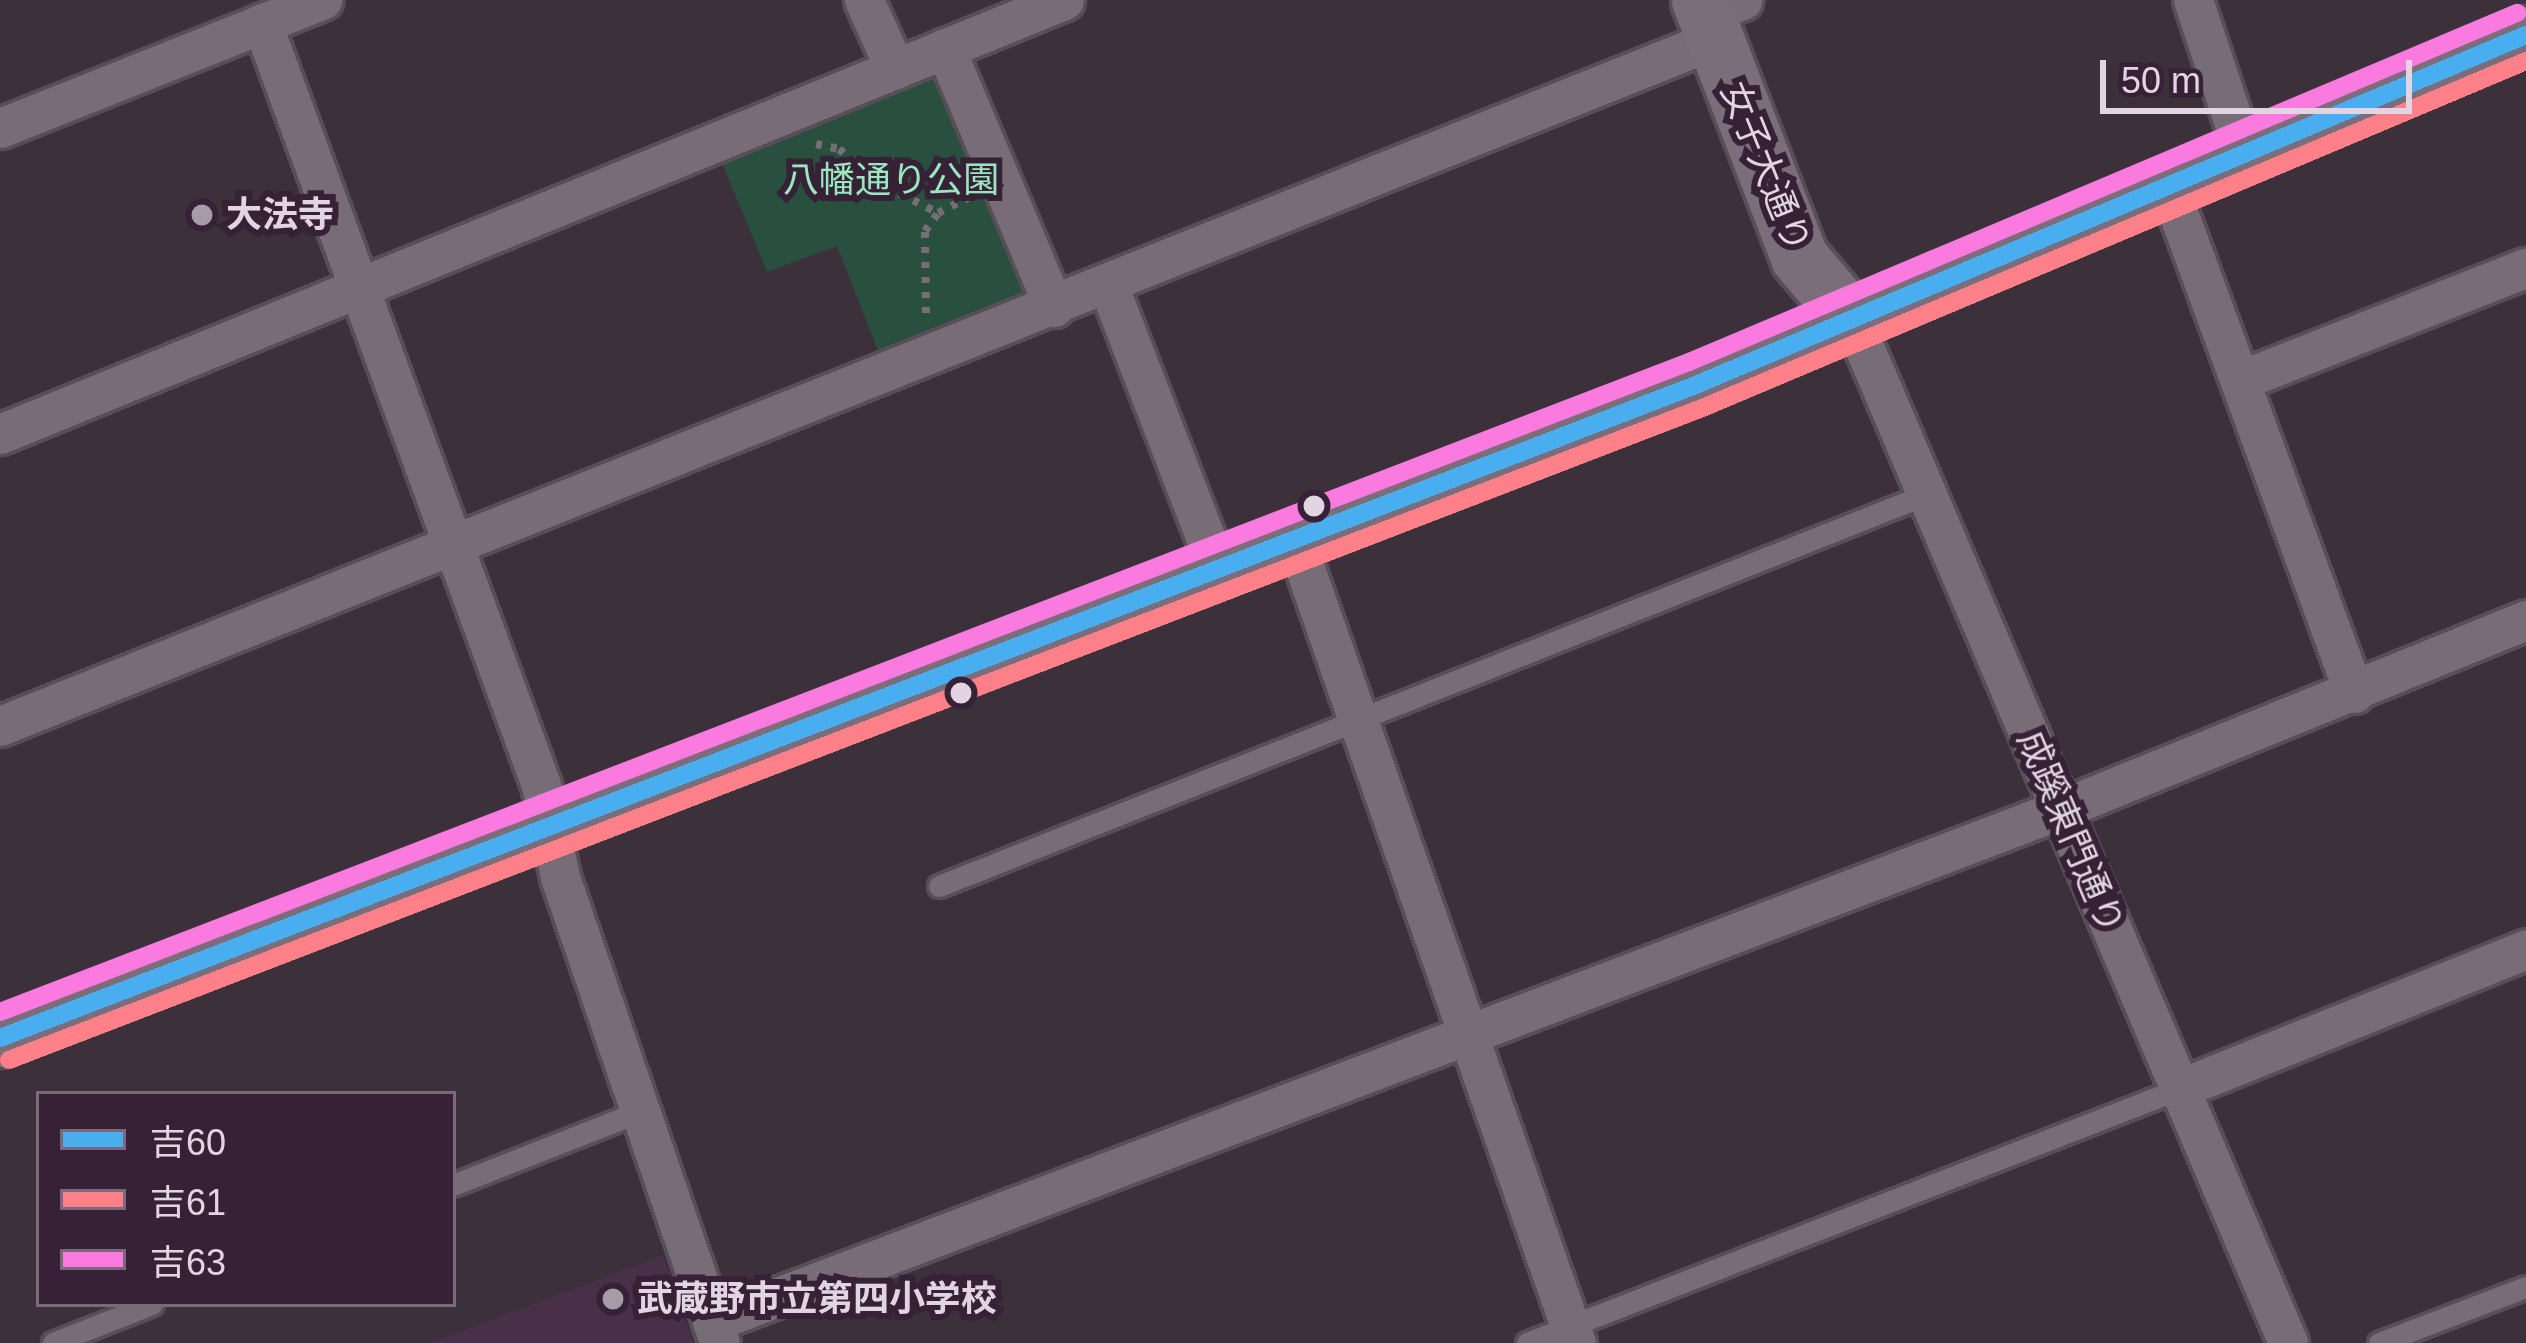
<!DOCTYPE html>
<meta charset="utf-8">
<style>
body{margin:0}
#map{position:relative;width:2526px;height:1343px;overflow:hidden;background:#3c303b;font-family:Helvetica,"Noto Sans JP",sans-serif}
div>[style]{position:absolute}
[style*='--x']{left:calc(var(--x)*1px);top:calc(var(--y)*1px);width:calc(var(--w)*1px);rotate:calc(var(--a)*1deg)}
.built>*{inset:0;background:#493049}
.green>*{inset:0;background:#29503e}
.path>*{height:8px;margin-top:-4px;transform-origin:0;background:repeating-linear-gradient(90deg,#766d76 0 6px,transparent 0 15px)}
.roads{filter:drop-shadow(3px 0 #584e58) drop-shadow(-3px 0 #584e58) drop-shadow(0 3px #584e58) drop-shadow(0 -3px #584e58)}
.service>*{height:21px;margin:-10.5px;padding:0 10.5px;transform-origin:10.5px;border-radius:10.5px;background:#786c76}
.minor>*{height:39px;margin:-19.5px;padding:0 19.5px;transform-origin:19.5px;border-radius:19.5px;background:#786c76}
.secondary>*{height:57px;margin:-28.5px;padding:0 28.5px;transform-origin:28.5px;border-radius:28.5px;background:#7b6e7a}
.bus-1>*{height:18px;margin:-9px;padding:0 9px;transform-origin:9px;border-radius:9px;background:#48aef0}
.bus-2>*{height:18px;margin:-9px;padding:0 9px;transform-origin:9px;border-radius:9px;background:#ff8089}
.bus-3>*{height:18px;margin:-9px;padding:0 9px;transform-origin:9px;border-radius:9px;background:#fa7adf}
.dots>*{width:33px;height:33px;translate:-50% -50%;box-sizing:border-box;border:6px solid #362136;border-radius:50%}
span{translate:-50% -50%;white-space:nowrap;text-align:center;line-height:1.15;-webkit-text-stroke:12px #362136;paint-order:stroke}
.street-label{font-size:36px;color:#e2d4e2}
.park-label{font-size:36px;color:#99e7be}
.poi-label{font-size:36px;color:#e2d4e2;font-weight:700}
.left{translate:0 -50%;text-align:left}
.legend{position:absolute;left:36px;top:1091px;width:420px;height:216px;box-sizing:border-box;background:#362136;border:3px solid #7b697b;margin:0;padding:15px 21px;list-style:none;font-size:36px;color:#e2d4e2}
.legend li{display:flex;align-items:center;gap:24px;height:60px}
.legend b{width:60px;border:3px solid #7b697b}
.scale{position:absolute;left:2100px;top:60px;width:312px;height:54px;box-sizing:border-box;border:6px solid #e2d4e2;border-top:0;padding-left:15px;font-size:36px;line-height:42px;white-space:nowrap;color:#e2d4e2;-webkit-text-stroke:9px #362136;paint-order:stroke}
</style>
<div id="map">
<div class="built">
<div style="clip-path:polygon(663px 1255px,693px 1343px,431px 1343px)"></div>
</div>
<div class="green">
<div style="clip-path:polygon(935px 74px,1026px 281px,1017px 307px,882px 361px,837px 246px,767px 272px,720px 158px)"></div>
</div>
<div class="path">
<div style="--x:816;--y:144;--w:24;--a:12"></div>
<div style="--x:839;--y:149;--w:46;--a:42.4"></div>
<div style="--x:873;--y:180;--w:73;--a:26.9"></div>
<div style="--x:926;--y:313;--w:82;--a:-90.7"></div>
<div style="--x:925;--y:231;--w:22;--a:-54"></div>
<div style="--x:938;--y:213;--w:35;--a:-27"></div>
</div>
<div class="roads">
<div class="service">
<div style="--x:939;--y:886;--w:1063;--a:-21.64"></div>
<div style="--x:453;--y:1185;--w:202;--a:-21.5"></div>
<div style="--x:53;--y:1343;--w:106;--a:-21.5"></div>
<div style="--x:1527;--y:1343;--w:702;--a:-21.3"></div>
<div style="--x:2379;--y:1343;--w:157;--a:-20.9"></div>
</div>
<div class="minor">
<div style="--x:864;--y:0;--w:76;--a:65.8"></div>
<div style="--x:2193;--y:0;--w:161;--a:71.6"></div>
<div style="--x:1706;--y:14;--w:39;--a:-21"></div>
<div style="--x:262;--y:23;--w:811;--a:69.89"></div>
<div style="--x:541;--y:785;--w:94;--a:78.3"></div>
<div style="--x:560;--y:877;--w:493;--a:71.1"></div>
<div style="--x:945;--y:48;--w:281;--a:67.2"></div>
<div style="--x:0;--y:128;--w:347;--a:-21.7"></div>
<div style="--x:2168;--y:185;--w:541;--a:69.89"></div>
<div style="--x:1108;--y:285;--w:300;--a:68.9"></div>
<div style="--x:1853;--y:321;--w:1111;--a:66.94"></div>
<div style="--x:2241;--y:380;--w:306;--a:-21.5"></div>
<div style="--x:0;--y:434;--w:1149;--a:-22.19"></div>
<div style="--x:1294;--y:537;--w:854;--a:70.72"></div>
<div style="--x:0;--y:726;--w:1847;--a:-21.83"></div>
<div style="--x:2181;--y:1088;--w:372;--a:-21.9"></div>
<div style="--x:712;--y:1322;--w:1443;--a:-20.82"></div>
<div style="--x:2061;--y:809;--w:502;--a:-22.12"></div>
</div>
<div class="secondary">
<div style="--x:1700;--y:0;--w:275;--a:68.9"></div>
<div style="--x:1799;--y:257;--w:84;--a:49.8"></div>
<div style="--x:0;--y:1038;--w:1820;--a:-21.06"></div>
<div style="--x:1698;--y:384;--w:899;--a:-22.86"></div>
</div>
</div>
<div class="bus-1">
<div style="--x:0;--y:1038;--w:1820;--a:-21.06"></div>
<div style="--x:1698;--y:384;--w:899;--a:-22.86"></div>
</div>
<div class="bus-2">
<div style="--x:9;--y:1060;--w:1820;--a:-21.06"></div>
<div style="--x:1707;--y:406;--w:889;--a:-22.84"></div>
</div>
<div class="bus-3">
<div style="--x:0;--y:1012;--w:1810;--a:-21.05"></div>
<div style="--x:1689;--y:362;--w:899;--a:-22.86"></div>
</div>
<div class="dots">
<div style="left:202px;top:215px;background:#a89ba8"></div>
<div style="left:1314px;top:506px;background:#e2d4e2"></div>
<div style="left:961px;top:693px;background:#e2d4e2"></div>
<div style="left:613px;top:1299px;background:#a89ba8"></div>
</div>
<div class="street-label">
<span style="left:1766px;top:167px;rotate:68deg">女子大通り</span>
<span style="left:2071px;top:832px;rotate:67deg">成蹊東門通り</span>
</div>
<div class="park-label">
<span style="left:891px;top:180px">八幡通り公園</span>
</div>
<div class="poi-label">
<span class="left" style="left:226px;top:215px">大法寺</span>
<span class="left" style="left:637px;top:1299px">武蔵野市立第四小学校</span>
</div>
<ul class="legend">
<li><b style="height:15px;background:#48aef0"></b>吉60</li>
<li><b style="height:15px;background:#ff8089"></b>吉61</li>
<li><b style="height:15px;background:#fa7adf"></b>吉63</li>
</ul>
<div class="scale">50 m</div>
</div>
